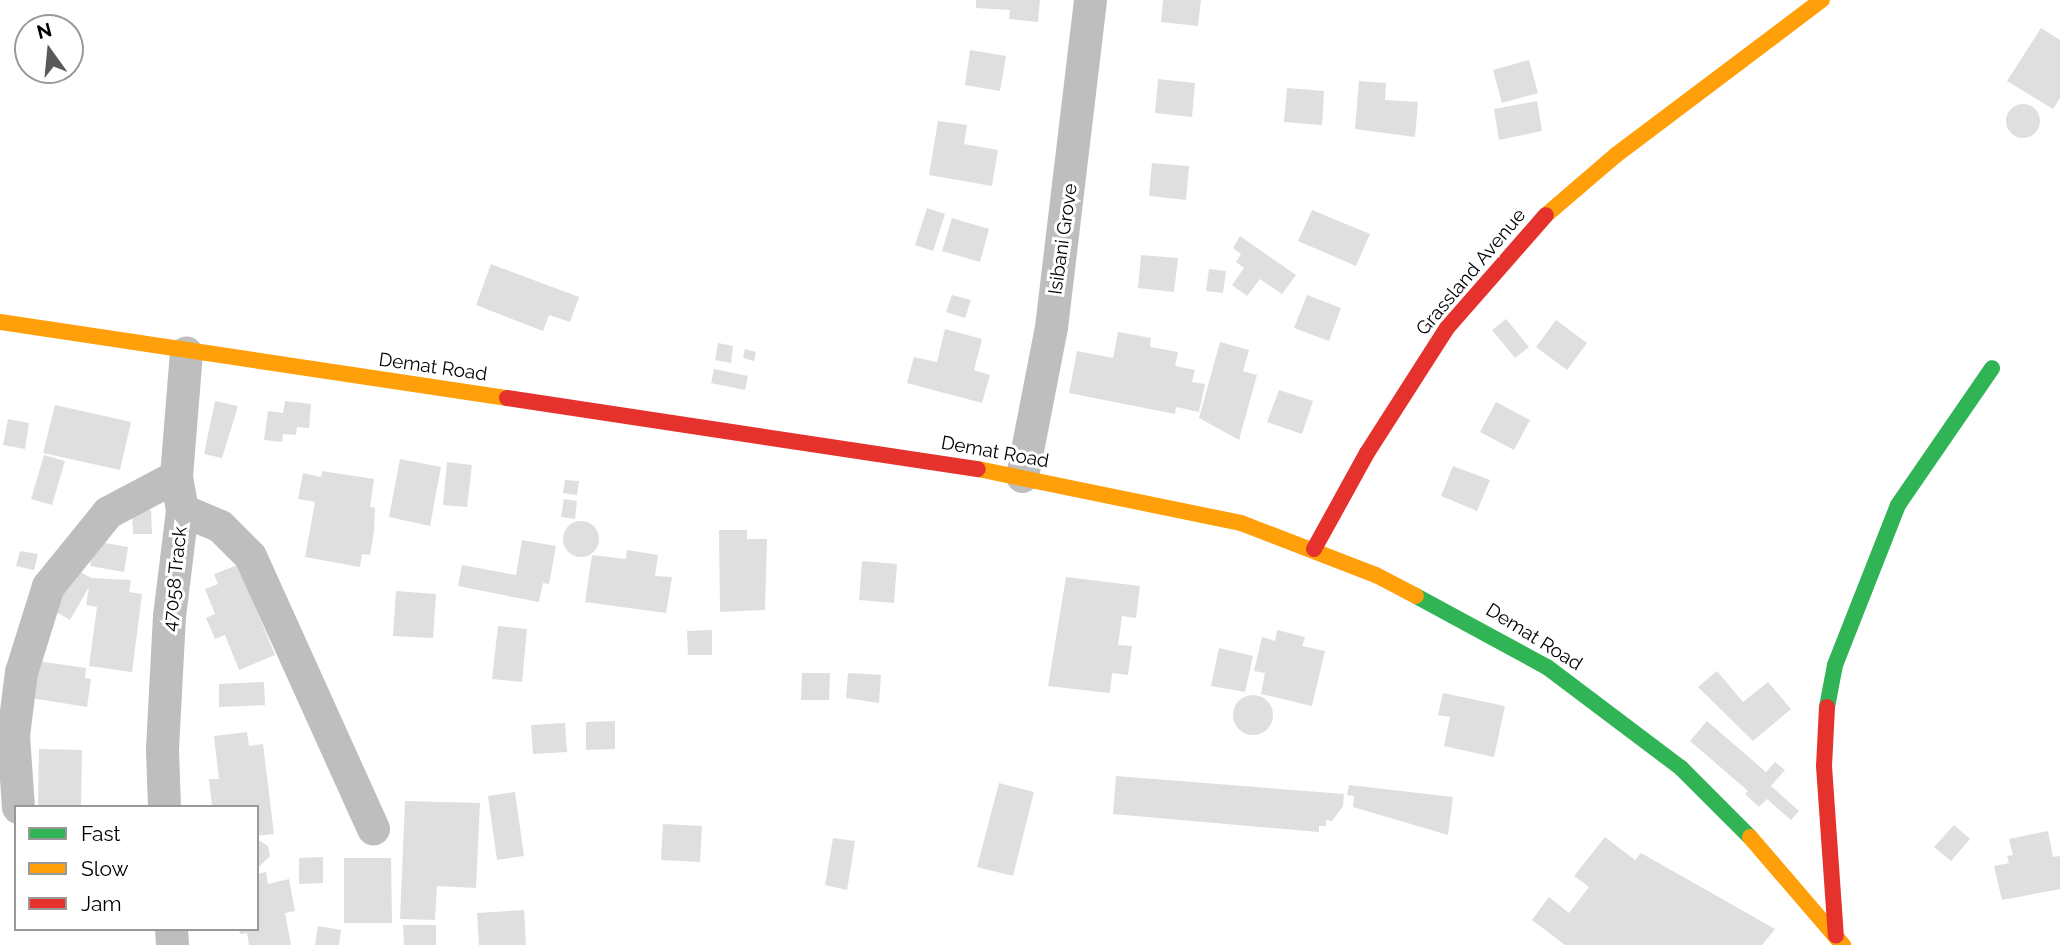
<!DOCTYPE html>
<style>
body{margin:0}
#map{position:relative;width:2060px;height:945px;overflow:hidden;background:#fff;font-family:Raleway,sans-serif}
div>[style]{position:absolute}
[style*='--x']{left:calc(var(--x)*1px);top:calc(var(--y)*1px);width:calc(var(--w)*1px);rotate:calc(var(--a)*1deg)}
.building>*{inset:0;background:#dfdfdf}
.round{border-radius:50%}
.street>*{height:33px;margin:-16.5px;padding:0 16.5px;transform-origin:16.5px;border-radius:16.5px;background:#bebebe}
.fast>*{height:16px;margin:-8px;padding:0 8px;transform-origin:8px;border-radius:8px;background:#30b455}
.slow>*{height:16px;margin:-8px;padding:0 8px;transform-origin:8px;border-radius:8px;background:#ff9f0a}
.jam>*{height:16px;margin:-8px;padding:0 8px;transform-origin:8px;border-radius:8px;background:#e5322d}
span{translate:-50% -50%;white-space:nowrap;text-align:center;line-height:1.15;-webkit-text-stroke:6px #fff;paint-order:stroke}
.street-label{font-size:19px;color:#000}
.legend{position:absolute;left:14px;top:805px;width:245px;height:126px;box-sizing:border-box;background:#fff;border:2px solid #999;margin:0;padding:9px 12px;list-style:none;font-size:21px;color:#000}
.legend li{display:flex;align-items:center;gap:14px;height:35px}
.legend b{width:35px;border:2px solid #999}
.north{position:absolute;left:14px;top:14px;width:70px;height:70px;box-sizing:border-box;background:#fff;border:2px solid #999;border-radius:50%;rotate:345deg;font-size:19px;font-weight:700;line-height:28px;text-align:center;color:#000}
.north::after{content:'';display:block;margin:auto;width:24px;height:32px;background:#595959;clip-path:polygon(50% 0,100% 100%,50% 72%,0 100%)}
</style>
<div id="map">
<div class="building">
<div style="clip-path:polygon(976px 0,1040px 0,1038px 22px,1009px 19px,1010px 10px,976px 8px)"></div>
<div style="clip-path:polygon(1163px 0,1201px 0,1198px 26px,1161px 22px)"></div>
<div style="clip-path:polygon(2041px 28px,2060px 40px,2060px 98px,2053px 109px,2007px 81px)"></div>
<div style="clip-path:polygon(970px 50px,1006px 56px,1000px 91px,965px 85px)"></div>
<div style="clip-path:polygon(1529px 60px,1538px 93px,1502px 103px,1493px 70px)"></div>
<div style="clip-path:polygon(1158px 79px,1195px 83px,1192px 117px,1155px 113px)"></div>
<div style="clip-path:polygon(1359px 81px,1386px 83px,1385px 100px,1418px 102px,1415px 137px,1355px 129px)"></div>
<div style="clip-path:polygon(1287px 88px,1324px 91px,1322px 125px,1284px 122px)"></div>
<div style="clip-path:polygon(1537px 101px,1542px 131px,1499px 140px,1494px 109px)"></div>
<div class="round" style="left:2006px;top:104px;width:34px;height:34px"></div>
<div style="clip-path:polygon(938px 121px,967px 125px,964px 144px,998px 150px,992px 186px,929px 175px)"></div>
<div style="clip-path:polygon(1152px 163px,1189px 166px,1186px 200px,1149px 196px)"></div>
<div style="clip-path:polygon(927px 208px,945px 214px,933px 251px,915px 245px)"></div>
<div style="clip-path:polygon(1312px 210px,1370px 234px,1356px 266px,1298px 241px)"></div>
<div style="clip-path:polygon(952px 218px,989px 229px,980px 262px,942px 251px)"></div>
<div style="clip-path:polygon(1240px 236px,1296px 275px,1282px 294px,1260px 279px,1247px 296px,1232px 285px,1244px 268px,1236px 262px,1241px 254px,1233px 248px)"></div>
<div style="clip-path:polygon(1141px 255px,1178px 258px,1174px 292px,1138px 288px)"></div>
<div style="clip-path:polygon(491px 264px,579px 297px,570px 322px,549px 315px,543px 331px,476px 305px)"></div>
<div style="clip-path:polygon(1209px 269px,1226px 271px,1223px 293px,1206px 291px)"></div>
<div style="clip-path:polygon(952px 295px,971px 300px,965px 318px,946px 312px)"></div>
<div style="clip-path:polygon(1307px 295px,1341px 308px,1329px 341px,1294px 328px)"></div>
<div style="clip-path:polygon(1506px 319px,1529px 347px,1515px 358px,1492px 330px)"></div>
<div style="clip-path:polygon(1556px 320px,1587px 343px,1567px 370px,1536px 347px)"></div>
<div style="clip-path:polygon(945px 329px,982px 339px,974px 370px,990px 375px,982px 403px,907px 383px,914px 357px,937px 362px)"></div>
<div style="clip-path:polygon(1118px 332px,1151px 338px,1150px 347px,1178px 352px,1175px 366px,1195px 370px,1192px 382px,1205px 384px,1199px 412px,1176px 407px,1175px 414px,1069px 393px,1077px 351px,1113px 358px)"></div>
<div style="clip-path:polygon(1220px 342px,1249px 350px,1243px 371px,1257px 375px,1239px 440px,1199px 418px)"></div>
<div style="clip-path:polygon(718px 343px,733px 346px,731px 363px,715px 360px)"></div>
<div style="clip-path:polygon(745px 349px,756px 352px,754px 361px,743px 358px)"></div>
<div style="clip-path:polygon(714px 369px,748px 376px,745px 390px,711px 383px)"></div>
<div style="clip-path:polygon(1279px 390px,1313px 401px,1302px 434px,1267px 422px)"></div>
<div style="clip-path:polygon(215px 401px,238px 406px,222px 458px,204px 454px)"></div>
<div style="clip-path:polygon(285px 401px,311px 404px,309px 428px,297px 427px,296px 435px,283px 434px,282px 442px,264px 440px,268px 411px,283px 413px)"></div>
<div style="clip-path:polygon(1496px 402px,1530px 420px,1514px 450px,1480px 432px)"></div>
<div style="clip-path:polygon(55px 405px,131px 422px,120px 470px,43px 453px)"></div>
<div style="clip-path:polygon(8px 419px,29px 423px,25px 449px,3px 445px)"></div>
<div style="clip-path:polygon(44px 455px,65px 461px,52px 505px,31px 499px)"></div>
<div style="clip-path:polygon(400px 459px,441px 467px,430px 526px,389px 517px)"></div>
<div style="clip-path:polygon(447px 462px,472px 465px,467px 507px,443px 505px)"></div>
<div style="clip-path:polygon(1453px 466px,1490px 480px,1477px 511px,1441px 496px)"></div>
<div style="clip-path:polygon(322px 471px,374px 479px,370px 507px,375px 508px,374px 532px,370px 555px,362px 554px,360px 567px,305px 557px,315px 502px,298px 499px,303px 473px,321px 477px)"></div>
<div style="clip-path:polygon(565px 480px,579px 481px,577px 495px,563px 493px)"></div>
<div style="clip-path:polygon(564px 499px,577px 501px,575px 519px,561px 517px)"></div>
<div style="clip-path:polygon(151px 510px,152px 534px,133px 534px,132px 511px)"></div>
<div class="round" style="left:563px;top:521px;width:36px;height:36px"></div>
<div style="clip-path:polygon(719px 530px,747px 530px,747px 539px,767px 539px,765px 610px,720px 612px)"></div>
<div style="clip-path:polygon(522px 540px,556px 546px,549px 584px,543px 583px,539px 602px,458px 586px,462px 565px,516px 575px)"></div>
<div style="clip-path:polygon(94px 541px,128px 547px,124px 572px,90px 566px)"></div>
<div style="clip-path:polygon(627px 550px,658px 555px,655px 576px,672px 577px,666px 613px,585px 602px,592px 555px,626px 559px)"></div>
<div style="clip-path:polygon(20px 551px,38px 554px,34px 570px,16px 566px)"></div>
<div style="clip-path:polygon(862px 561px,897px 564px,894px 603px,859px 600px)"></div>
<div style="clip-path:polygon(238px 565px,275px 655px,239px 670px,225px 635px,215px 639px,206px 618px,215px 614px,205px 589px,218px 584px,214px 574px)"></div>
<div style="clip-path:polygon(72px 567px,91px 578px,131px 580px,129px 592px,142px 594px,132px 672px,89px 666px,97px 607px,86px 605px,89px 587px,70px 620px,48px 607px)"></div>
<div style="clip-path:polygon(1066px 577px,1140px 586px,1136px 618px,1122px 616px,1118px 645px,1132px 646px,1128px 675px,1112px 673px,1110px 693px,1048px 686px)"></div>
<div style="clip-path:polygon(396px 591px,436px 594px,433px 638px,393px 636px)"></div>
<div style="clip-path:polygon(498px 626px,527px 629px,522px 682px,492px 679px)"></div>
<div style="clip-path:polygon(712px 630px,712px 655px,688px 655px,687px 631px)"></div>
<div style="clip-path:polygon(1277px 630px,1305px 637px,1302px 646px,1325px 651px,1312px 706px,1261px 694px,1265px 673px,1254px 671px,1262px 637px,1275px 641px)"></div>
<div style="clip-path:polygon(1219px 648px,1253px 656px,1245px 692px,1211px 686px)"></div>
<div style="clip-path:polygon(37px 661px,86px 668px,85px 678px,91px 679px,87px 707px,31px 698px)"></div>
<div style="clip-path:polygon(1717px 671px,1743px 702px,1768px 682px,1791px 709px,1753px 741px,1698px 687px)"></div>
<div style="clip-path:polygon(802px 673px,830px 673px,829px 700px,801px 700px)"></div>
<div style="clip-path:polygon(848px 673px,881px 675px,879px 703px,846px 698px)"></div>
<div style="clip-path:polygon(264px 682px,265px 705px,219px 707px,219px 684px)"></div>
<div style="clip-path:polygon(1443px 693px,1505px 706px,1494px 757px,1444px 746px,1450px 717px,1438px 715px)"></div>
<div class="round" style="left:1233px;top:695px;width:40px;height:40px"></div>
<div style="clip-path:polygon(615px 721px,615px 749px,586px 750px,586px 722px)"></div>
<div style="clip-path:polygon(1707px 721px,1766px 772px,1775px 762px,1785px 770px,1771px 786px,1799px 811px,1791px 820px,1767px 799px,1759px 807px,1745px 794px,1748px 791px,1690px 741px)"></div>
<div style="clip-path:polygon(565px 723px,567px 752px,533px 754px,531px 725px)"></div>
<div style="clip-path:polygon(247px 732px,249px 746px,263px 744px,274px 834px,257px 836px,257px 807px,212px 806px,209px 779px,219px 779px,214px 736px)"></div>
<div style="clip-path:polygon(39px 749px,82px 750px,81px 807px,38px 807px)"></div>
<div style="clip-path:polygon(1116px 776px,1344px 794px,1343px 806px,1332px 821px,1326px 820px,1326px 826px,1319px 826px,1319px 832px,1113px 814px)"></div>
<div style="clip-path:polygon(999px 783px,1034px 792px,1013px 876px,977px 867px)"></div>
<div style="clip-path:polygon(1349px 785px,1453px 797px,1448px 835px,1353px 807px,1354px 796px,1347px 795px)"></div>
<div style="clip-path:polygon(515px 792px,524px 856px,497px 860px,488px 796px)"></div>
<div style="clip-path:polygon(405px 801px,480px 803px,476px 888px,437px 886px,435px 920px,400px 919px)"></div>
<div style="clip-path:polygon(663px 824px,702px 826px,700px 862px,661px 860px)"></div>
<div style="clip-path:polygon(1954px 825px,1970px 839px,1951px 861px,1934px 847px)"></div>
<div style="clip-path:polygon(2048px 831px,2053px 857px,2060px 856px,2060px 889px,2002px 900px,1994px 866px,2009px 863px,2007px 856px,2013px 855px,2009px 839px)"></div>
<div style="clip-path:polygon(1605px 837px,1635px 860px,1641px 853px,1775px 929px,1762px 945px,1565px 945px,1532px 920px,1549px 897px,1569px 913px,1589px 887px,1574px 876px)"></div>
<div style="clip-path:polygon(833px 838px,855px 841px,847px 890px,825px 885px)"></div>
<div style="clip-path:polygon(257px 839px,268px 846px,270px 856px,257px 869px)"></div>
<div style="clip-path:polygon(323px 857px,323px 883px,299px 884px,299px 858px)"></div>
<div style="clip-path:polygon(344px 858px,391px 858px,392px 923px,344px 923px)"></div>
<div style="clip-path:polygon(266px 872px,268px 884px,289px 879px,295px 911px,285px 913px,291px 945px,249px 945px,247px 933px,240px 934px,239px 929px,257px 929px,257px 874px)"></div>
<div style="clip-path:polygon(524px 910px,526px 945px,479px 945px,477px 913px)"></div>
<div style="clip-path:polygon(403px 925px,436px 925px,436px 945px,404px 945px)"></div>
<div style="clip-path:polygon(318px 926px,341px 930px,339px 945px,315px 945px)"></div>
</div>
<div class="street">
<div style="--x:1022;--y:476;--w:152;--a:-79"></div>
<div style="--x:1051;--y:327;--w:329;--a:-83.2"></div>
<div style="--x:182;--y:510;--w:41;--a:22.8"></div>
<div style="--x:220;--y:526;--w:42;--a:45"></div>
<div style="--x:250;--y:556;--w:299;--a:65.7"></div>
<div style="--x:18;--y:807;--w:72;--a:-94"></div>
<div style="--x:13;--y:735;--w:64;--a:-82.8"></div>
<div style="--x:21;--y:672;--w:90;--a:-72.6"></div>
<div style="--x:48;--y:586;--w:95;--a:-51"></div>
<div style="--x:108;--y:512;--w:77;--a:-27.9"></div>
<div style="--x:164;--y:807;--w:58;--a:-92"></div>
<div style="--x:162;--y:749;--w:133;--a:-87"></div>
<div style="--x:169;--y:616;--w:107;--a:-83"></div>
<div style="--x:182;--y:510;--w:35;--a:-100"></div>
<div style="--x:176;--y:476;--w:124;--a:-85.4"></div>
<div style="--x:171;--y:929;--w:16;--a:86"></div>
</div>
<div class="fast">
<div style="--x:1416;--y:596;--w:149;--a:28.5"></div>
<div style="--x:1547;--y:667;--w:168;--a:37"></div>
<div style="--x:1681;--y:768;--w:98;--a:45"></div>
<div style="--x:1827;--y:707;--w:43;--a:-79.2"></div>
<div style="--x:1835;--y:665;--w:172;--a:-68.5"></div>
<div style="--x:1898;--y:505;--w:166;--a:-55.5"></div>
</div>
<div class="slow">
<div style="--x:1546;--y:215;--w:92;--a:-40.6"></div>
<div style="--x:1616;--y:155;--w:258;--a:-37"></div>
<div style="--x:0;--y:322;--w:513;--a:8.53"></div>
<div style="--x:978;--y:469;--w:268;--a:11.6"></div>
<div style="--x:1241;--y:523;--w:145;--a:21.1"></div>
<div style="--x:1376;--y:575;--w:45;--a:27.7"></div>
<div style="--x:1750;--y:837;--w:143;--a:49.3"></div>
</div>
<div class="jam">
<div style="--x:507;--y:398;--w:476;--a:8.6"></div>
<div style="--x:1314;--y:549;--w:110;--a:-61.1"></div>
<div style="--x:1367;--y:453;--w:148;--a:-57.4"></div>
<div style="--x:1447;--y:328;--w:150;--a:-48.8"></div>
<div style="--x:1827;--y:707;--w:59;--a:92.9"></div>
<div style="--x:1824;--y:766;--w:170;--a:86"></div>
</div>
<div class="street-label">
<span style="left:1063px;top:239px;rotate:-82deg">Isibani Grove</span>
<span style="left:1471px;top:272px;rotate:-50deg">Grassland Avenue</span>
<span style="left:433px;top:367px;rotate:8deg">Demat Road</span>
<span style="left:995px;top:452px;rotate:10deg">Demat Road</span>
<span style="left:175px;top:579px;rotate:-84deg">47058 Track</span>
<span style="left:1534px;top:637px;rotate:32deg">Demat Road</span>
</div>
<ul class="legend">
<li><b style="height:9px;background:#30b455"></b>Fast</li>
<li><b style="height:9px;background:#ff9f0a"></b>Slow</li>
<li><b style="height:9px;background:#e5322d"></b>Jam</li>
</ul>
<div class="north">N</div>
</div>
